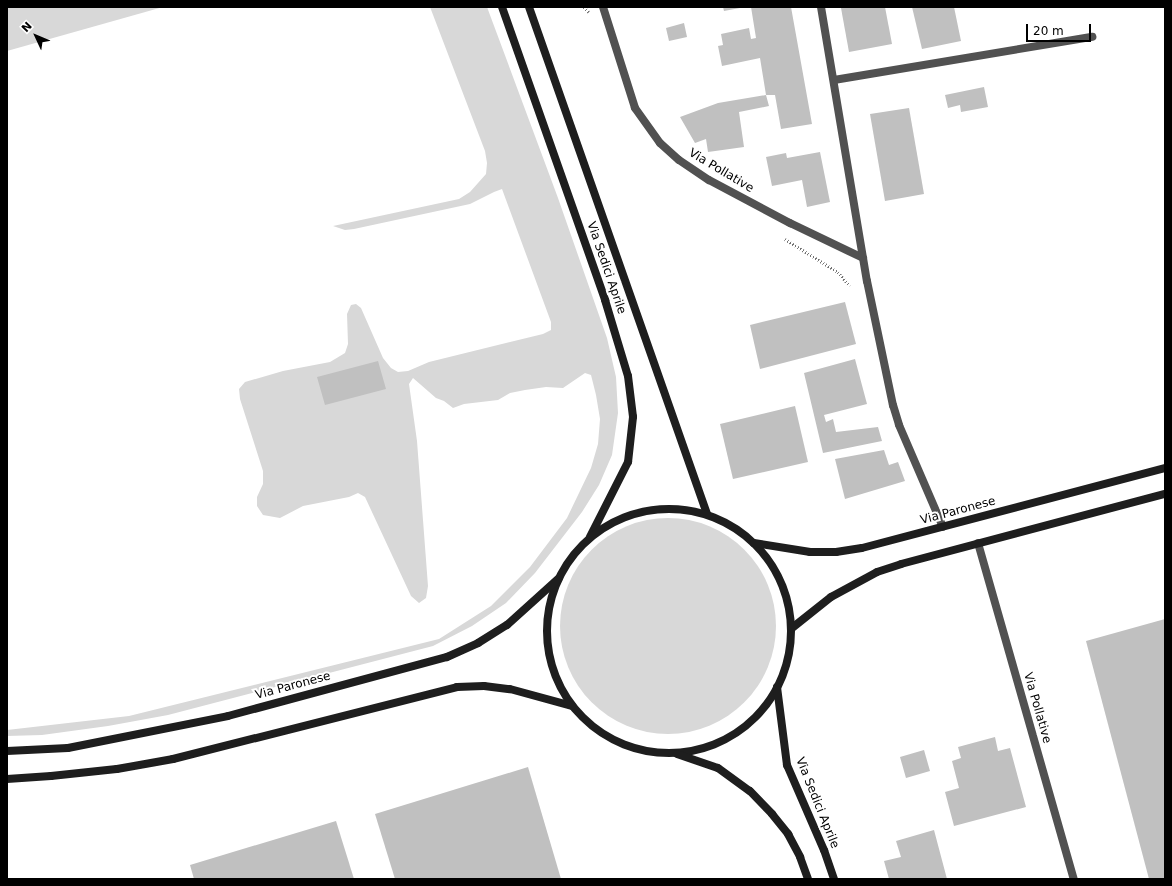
<!DOCTYPE html>
<style>
body{margin:0}
#map{position:relative;width:1172px;height:886px;overflow:hidden;background:#fff;font-family:"DejaVu Sans",sans-serif}
div>[style]{position:absolute}
[style*='--x']{left:calc(var(--x)*1px);top:calc(var(--y)*1px);width:calc(var(--w)*1px);rotate:calc(var(--a)*1deg)}
.green>*{inset:0;background:#d8d8d8}
.round{border-radius:50%}
.building>*{inset:0;background:#c0c0c0}
.path>*{height:2.5px;margin-top:-1.25px;transform-origin:0;background:repeating-linear-gradient(90deg,#737373 0 1px,transparent 0 3px)}
.lane>*{height:8px;margin:-4px;padding:0 4px;transform-origin:4px;border-radius:4px;background:#515151}
.street>*{height:8px;margin:-4px;padding:0 4px;transform-origin:4px;border-radius:4px;background:#515151}
.secondary>*{height:8px;margin:-4px;padding:0 4px;transform-origin:4px;border-radius:4px;background:#1e1e1e}
.secondary>.ring{margin:-4px;padding:0;box-sizing:content-box;background:none;border:8px solid #1e1e1e;border-radius:50%}
span{translate:-50% -50%;white-space:nowrap;text-align:center;line-height:1.15;-webkit-text-stroke:4px #fff;paint-order:stroke}
.street-label{font-size:12px;color:#000}
.frame{position:absolute;inset:0;border:8px solid #000;pointer-events:none}
.north{position:absolute;left:16px;top:16px;width:40px;height:40px;-webkit-text-stroke:3px #fff;paint-order:stroke;rotate:314deg;font-size:11px;font-weight:700;line-height:16px;text-align:center;color:#000}
.north::after{content:'';display:block;margin:auto;width:14px;height:18px;background:#000;clip-path:polygon(50% 0,100% 100%,50% 72%,0 100%)}
.scale{position:absolute;left:1026px;top:24px;width:65px;height:18px;box-sizing:border-box;border:2px solid #000;border-top:0;padding-left:5px;font-size:12px;line-height:14px;white-space:nowrap;color:#000;-webkit-text-stroke:3px #fff;paint-order:stroke}
</style>
<div id="map">
<div class="green">
<div style="clip-path:polygon(7px 7px,163px 7px,7px 51px)"></div>
<div style="clip-path:polygon(430px 7px,487px 7px,558px 198px,607px 338px,616px 377px,618px 413px,612px 455px,599px 485px,582px 512px,535px 573px,506px 603px,472px 626px,433px 646px,168px 715px,108px 726px,42px 735px,7px 736px,7px 730px,129px 716px,439px 639px,491px 606px,530px 567px,567px 518px,591px 468px,598px 444px,600px 419px,596px 395px,591px 375px,585px 373px,563px 388px,546px 387px,525px 390px,510px 393px,498px 400px,464px 404px,453px 408px,444px 401px,436px 398px,413px 378px,409px 384px,417px 441px,428px 586px,426px 598px,419px 603px,411px 596px,365px 497px,358px 493px,349px 497px,303px 506px,280px 518px,263px 515px,257px 506px,257px 497px,263px 484px,263px 471px,240px 399px,239px 389px,245px 382px,283px 371px,330px 362px,345px 353px,348px 344px,347px 314px,351px 305px,356px 304px,361px 308px,383px 358px,391px 368px,398px 372px,408px 371px,429px 362px,543px 334px,551px 330px,551px 322px,502px 189px,494px 192px,470px 204px,354px 229px,345px 230px,333px 226px,459px 199px,470px 192px,486px 174px,487px 163px,485px 151px)"></div>
<div class="round" style="left:560px;top:518px;width:216px;height:216px"></div>
</div>
<div class="building">
<div style="clip-path:polygon(723px 7px,740px 7px,740px 8px,724px 11px)"></div>
<div style="clip-path:polygon(751px 7px,791px 7px,812px 124px,781px 129px,775px 95px,766px 95px,760px 58px,722px 66px,718px 46px,723px 45px,721px 34px,749px 28px,751px 39px,756px 38px)"></div>
<div style="clip-path:polygon(848px 7px,885px 7px,892px 44px,849px 52px,841px 8px)"></div>
<div style="clip-path:polygon(912px 7px,954px 7px,961px 41px,922px 49px)"></div>
<div style="clip-path:polygon(684px 23px,687px 37px,669px 41px,666px 28px)"></div>
<div style="clip-path:polygon(984px 87px,988px 107px,961px 112px,960px 105px,948px 108px,945px 95px)"></div>
<div style="clip-path:polygon(766px 95px,769px 106px,739px 112px,744px 147px,708px 152px,706px 139px,695px 143px,680px 117px,718px 103px)"></div>
<div style="clip-path:polygon(909px 108px,924px 194px,885px 201px,870px 114px)"></div>
<div style="clip-path:polygon(820px 152px,830px 202px,807px 207px,802px 180px,772px 186px,766px 157px,786px 153px,787px 158px)"></div>
<div style="clip-path:polygon(845px 302px,856px 344px,760px 369px,750px 325px)"></div>
<div style="clip-path:polygon(855px 359px,867px 404px,824px 415px,826px 422px,833px 419px,836px 432px,878px 427px,882px 441px,823px 453px,804px 373px)"></div>
<div style="clip-path:polygon(378px 361px,386px 389px,325px 405px,317px 377px)"></div>
<div style="clip-path:polygon(795px 406px,808px 462px,733px 479px,720px 424px)"></div>
<div style="clip-path:polygon(884px 450px,889px 465px,898px 462px,905px 481px,845px 499px,835px 459px)"></div>
<div style="clip-path:polygon(1165px 619px,1165px 879px,1149px 879px,1086px 641px)"></div>
<div style="clip-path:polygon(995px 737px,998px 751px,1010px 748px,1026px 807px,954px 826px,945px 792px,959px 788px,952px 761px,961px 758px,958px 747px)"></div>
<div style="clip-path:polygon(924px 750px,930px 771px,906px 778px,900px 757px)"></div>
<div style="clip-path:polygon(528px 767px,561px 879px,395px 879px,375px 814px)"></div>
<div style="clip-path:polygon(336px 821px,354px 879px,194px 879px,190px 865px)"></div>
<div style="clip-path:polygon(934px 830px,947px 879px,889px 879px,884px 861px,901px 857px,896px 841px)"></div>
</div>
<div class="path">
<div style="--x:584;--y:7;--w:7;--a:45"></div>
<div style="--x:785;--y:239;--w:62;--a:31.9"></div>
<div style="--x:838;--y:272;--w:18;--a:49"></div>
</div>
<div class="lane">
<div style="--x:834;--y:80;--w:262;--a:-9.5"></div>
</div>
<div class="street">
<div style="--x:603;--y:7;--w:106;--a:72.4"></div>
<div style="--x:635;--y:108;--w:43;--a:54.5"></div>
<div style="--x:660;--y:143;--w:25;--a:42"></div>
<div style="--x:679;--y:160;--w:36;--a:34"></div>
<div style="--x:709;--y:180;--w:92;--a:28"></div>
<div style="--x:790;--y:223;--w:81;--a:25.6"></div>
<div style="--x:821;--y:7;--w:278;--a:80.5"></div>
<div style="--x:867;--y:281;--w:127;--a:78.2"></div>
<div style="--x:893;--y:405;--w:21;--a:73"></div>
<div style="--x:899;--y:425;--w:111;--a:66.7"></div>
<div style="--x:978;--y:543;--w:349;--a:74.1"></div>
</div>
<div class="secondary">
<div style="--x:502;--y:7;--w:311;--a:70.6"></div>
<div style="--x:605;--y:300;--w:79;--a:73.2"></div>
<div style="--x:628;--y:376;--w:41;--a:83"></div>
<div style="--x:633;--y:417;--w:45;--a:96.3"></div>
<div style="--x:628;--y:462;--w:84;--a:116.9"></div>
<div style="--x:529;--y:7;--w:537;--a:70.65"></div>
<div class="ring" style="left:547px;top:509px;width:236px;height:236px"></div>
<div style="--x:754;--y:543;--w:57;--a:9.1"></div>
<div style="--x:810;--y:552;--w:26;--a:0"></div>
<div style="--x:836;--y:552;--w:26;--a:-9"></div>
<div style="--x:862;--y:548;--w:313;--a:-14.8"></div>
<div style="--x:792;--y:628;--w:50;--a:-38.5"></div>
<div style="--x:831;--y:597;--w:52;--a:-28.5"></div>
<div style="--x:877;--y:572;--w:25;--a:-18"></div>
<div style="--x:901;--y:564;--w:273;--a:-14.9"></div>
<div style="--x:777;--y:687;--w:79;--a:82.7"></div>
<div style="--x:787;--y:765;--w:93;--a:66.5"></div>
<div style="--x:824;--y:850;--w:31;--a:71"></div>
<div style="--x:7;--y:751;--w:61;--a:-2.8"></div>
<div style="--x:68;--y:748;--w:163;--a:-11.3"></div>
<div style="--x:228;--y:716;--w:227;--a:-15.1"></div>
<div style="--x:447;--y:657;--w:34;--a:-24"></div>
<div style="--x:478;--y:643;--w:34;--a:-32"></div>
<div style="--x:507;--y:625;--w:69;--a:-42"></div>
<div style="--x:677;--y:754;--w:43;--a:18.9"></div>
<div style="--x:718;--y:768;--w:39;--a:36"></div>
<div style="--x:750;--y:791;--w:32;--a:46"></div>
<div style="--x:772;--y:814;--w:26;--a:51"></div>
<div style="--x:788;--y:834;--w:26;--a:62"></div>
<div style="--x:800;--y:857;--w:23;--a:70"></div>
<div style="--x:7;--y:779;--w:44;--a:-3.9"></div>
<div style="--x:51;--y:776;--w:66;--a:-6.1"></div>
<div style="--x:117;--y:769;--w:57;--a:-10.1"></div>
<div style="--x:173;--y:759;--w:293;--a:-14.2"></div>
<div style="--x:457;--y:687;--w:27;--a:-2"></div>
<div style="--x:484;--y:686;--w:26;--a:7"></div>
<div style="--x:510;--y:689;--w:64;--a:15.3"></div>
</div>
<div class="street-label">
<span style="left:721px;top:171px;rotate:31deg">Via Pollative</span>
<span style="left:606px;top:268px;rotate:71deg">Via Sedici Aprile</span>
<span style="left:958px;top:511px;rotate:-15deg">Via Paronese</span>
<span style="left:293px;top:686px;rotate:-15deg">Via Paronese</span>
<span style="left:1037px;top:708px;rotate:74deg">Via Pollative</span>
<span style="left:817px;top:803px;rotate:68deg">Via Sedici Aprile</span>
</div>
<div class="frame"></div>
<div class="north">N</div>
<div class="scale">20 m</div>
</div>
